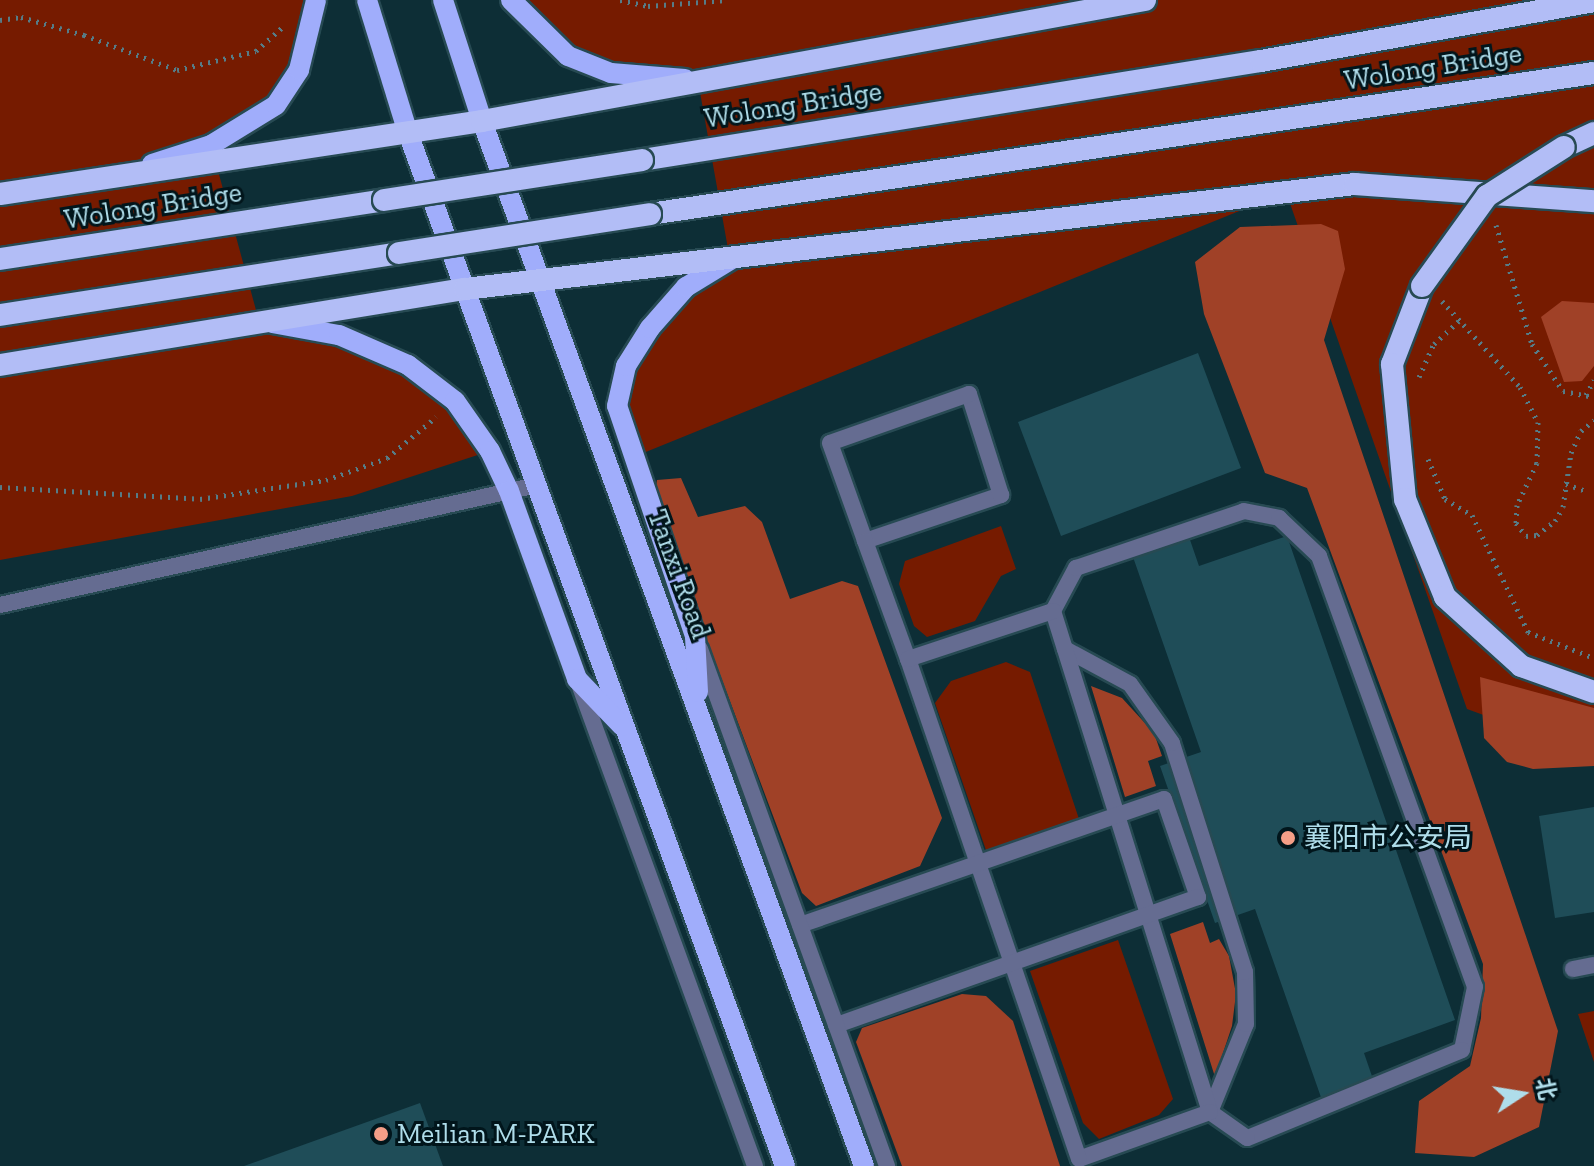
<!DOCTYPE html>
<meta charset="utf-8">
<style>
body{margin:0}
#map{position:relative;width:1594px;height:1166px;overflow:hidden;background:#0d2e36;font-family:"Zilla Slab","Noto Sans SC",serif}
div>[style]{position:absolute}
[style*='--x']{left:calc(var(--x)*1px);top:calc(var(--y)*1px);width:calc(var(--w)*1px);rotate:calc(var(--a)*1deg)}
.green>*{inset:0;background:#761b00}
.forest>*{inset:0;background:#a04127}
.building>*{inset:0;background:#1f4d58}
.path>*{height:5px;margin-top:-2.5px;transform-origin:0;background:repeating-linear-gradient(90deg,#567c87 0 2px,transparent 0 8px)}
.roads{filter:drop-shadow(2px 0 #274a53) drop-shadow(-2px 0 #274a53) drop-shadow(0 2px #274a53) drop-shadow(0 -2px #274a53)}
.service>*{height:16px;margin:-8px;padding:0 8px;transform-origin:8px;border-radius:8px;background:#656c91}
.minor>*{height:16px;margin:-8px;padding:0 8px;transform-origin:8px;border-radius:8px;background:#656c91}
.tertiary>*{height:16px;margin:-8px;padding:0 8px;transform-origin:8px;border-radius:8px;background:#656c91}
.primary>*{height:20px;margin:-10px;padding:0 10px;transform-origin:10px;border-radius:10px;background:#a0adfb}
.trunk>*{height:22px;margin:-11px;padding:0 11px;transform-origin:11px;border-radius:11px;background:#b2bdf6}
.bridges{filter:drop-shadow(2px 0 #274a53) drop-shadow(-2px 0 #274a53) drop-shadow(0 2px #274a53) drop-shadow(0 -2px #274a53)}
.trunk-bridge>*{height:22px;margin:-11px;padding:0 11px;transform-origin:11px;border-radius:11px;background:#b2bdf6}
.dots>*{width:22px;height:22px;translate:-50% -50%;box-sizing:border-box;border:4px solid #01151b;border-radius:50%}
span{translate:-50% -50%;white-space:nowrap;text-align:center;line-height:1.15;-webkit-text-stroke:6px #01151b;paint-order:stroke}
.street-label{font-size:28px;color:#afddea}
.poi-label{font-size:28px;color:#afddea}
.left{translate:0 -50%;text-align:left}
.north{position:absolute;left:1482px;top:1054px;width:80px;height:80px;-webkit-text-stroke:6px #01151b;paint-order:stroke;rotate:78deg;font-size:22px;font-weight:700;line-height:32px;text-align:center;color:#afddea}
.north::after{content:'';display:block;margin:auto;width:28px;height:36px;background:#afddea;clip-path:polygon(50% 0,100% 100%,50% 72%,0 100%)}
</style>
<div id="map">
<div class="green">
<div style="clip-path:polygon(0 0,316px 0,276px 105px,211px 145px,259px 321px,408px 365px,490px 451px,352px 496px,0 560px)"></div>
<div style="clip-path:polygon(504px 0,1594px 0,1594px 749px,1580px 750px,1467px 709px,1286px 192px,631px 458px,617px 406px,650px 328px,730px 260px,698px 81px,611px 73px)"></div>
<div style="clip-path:polygon(1001px 526px,1016px 569px,1001px 576px,975px 621px,927px 637px,914px 626px,899px 584px,905px 561px)"></div>
<div style="clip-path:polygon(1006px 662px,1030px 672px,1079px 819px,987px 853px,935px 703px,951px 681px)"></div>
<div style="clip-path:polygon(1118px 940px,1173px 1099px,1159px 1115px,1099px 1139px,1083px 1123px,1030px 971px)"></div>
<div style="clip-path:polygon(1594px 1011px,1594px 1062px,1578px 1014px)"></div>
</div>
<div class="forest">
<div style="clip-path:polygon(1321px 224px,1338px 231px,1345px 269px,1324px 340px,1558px 1031px,1539px 1127px,1474px 1157px,1415px 1153px,1419px 1101px,1470px 1066px,1481px 1018px,1483px 964px,1307px 488px,1265px 473px,1204px 314px,1195px 262px,1240px 227px)"></div>
<div style="clip-path:polygon(1562px 301px,1594px 303px,1594px 366px,1582px 381px,1564px 382px,1541px 317px)"></div>
<div style="clip-path:polygon(681px 478px,698px 517px,745px 506px,762px 522px,790px 599px,842px 581px,858px 586px,942px 818px,920px 866px,816px 906px,802px 893px,654px 499px,657px 480px)"></div>
<div style="clip-path:polygon(1480px 677px,1594px 708px,1594px 766px,1533px 769px,1507px 762px,1484px 738px)"></div>
<div style="clip-path:polygon(1091px 686px,1122px 698px,1154px 733px,1162px 756px,1148px 761px,1156px 786px,1125px 797px)"></div>
<div style="clip-path:polygon(1203px 922px,1210px 943px,1219px 939px,1229px 956px,1236px 994px,1232px 1026px,1215px 1077px,1170px 934px)"></div>
<div style="clip-path:polygon(962px 994px,986px 996px,1013px 1021px,1060px 1166px,902px 1166px,856px 1042px,862px 1028px)"></div>
</div>
<div class="building">
<div style="clip-path:polygon(1198px 353px,1241px 468px,1061px 536px,1018px 422px)"></div>
<div style="clip-path:polygon(1287px 536px,1455px 1020px,1364px 1053px,1375px 1085px,1323px 1103px,1255px 909px,1215px 923px,1160px 766px,1201px 752px,1133px 557px,1189px 537px,1199px 566px)"></div>
<div style="clip-path:polygon(1594px 807px,1594px 912px,1555px 918px,1539px 816px)"></div>
<div style="clip-path:polygon(420px 1103px,443px 1166px,244px 1166px)"></div>
</div>
<div class="path">
<div style="--x:620;--y:0;--w:29;--a:12"></div>
<div style="--x:648;--y:6;--w:79;--a:-4.3"></div>
<div style="--x:0;--y:20;--w:21;--a:-8"></div>
<div style="--x:21;--y:17;--w:66;--a:15.9"></div>
<div style="--x:84;--y:35;--w:99;--a:20.6"></div>
<div style="--x:177;--y:70;--w:81;--a:-13.5"></div>
<div style="--x:256;--y:51;--w:36;--a:-42"></div>
<div style="--x:1496;--y:225;--w:124;--a:73.2"></div>
<div style="--x:1532;--y:344;--w:56;--a:56.6"></div>
<div style="--x:1563;--y:391;--w:32;--a:11"></div>
<div style="--x:1442;--y:301;--w:116;--a:47.8"></div>
<div style="--x:1520;--y:387;--w:39;--a:63"></div>
<div style="--x:1538;--y:422;--w:41;--a:91.4"></div>
<div style="--x:1537;--y:463;--w:47;--a:115.5"></div>
<div style="--x:1517;--y:505;--w:18;--a:93"></div>
<div style="--x:1516;--y:523;--w:16;--a:52"></div>
<div style="--x:1526;--y:536;--w:11;--a:-5"></div>
<div style="--x:1537;--y:535;--w:23;--a:-38"></div>
<div style="--x:1555;--y:521;--w:16;--a:-60"></div>
<div style="--x:1563;--y:507;--w:55;--a:-81.6"></div>
<div style="--x:1571;--y:453;--w:24;--a:-66"></div>
<div style="--x:1581;--y:431;--w:17;--a:-40"></div>
<div style="--x:1419;--y:377;--w:36;--a:-66"></div>
<div style="--x:1434;--y:344;--w:34;--a:-43"></div>
<div style="--x:1586;--y:395;--w:17;--a:-62"></div>
<div style="--x:1428;--y:459;--w:43;--a:67"></div>
<div style="--x:1445;--y:499;--w:31;--a:31"></div>
<div style="--x:1472;--y:515;--w:130;--a:64.4"></div>
<div style="--x:1528;--y:632;--w:71;--a:21.5"></div>
<div style="--x:1566;--y:484;--w:21;--a:19"></div>
<div style="--x:0;--y:487;--w:200;--a:3.4"></div>
<div style="--x:200;--y:499;--w:127;--a:-8.6"></div>
<div style="--x:326;--y:480;--w:65;--a:-19.8"></div>
<div style="--x:387;--y:458;--w:64;--a:-39.9"></div>
</div>
<div class="roads">
<div class="service">
<div style="--x:865;--y:541;--w:144;--a:-18.7"></div>
<div style="--x:1001;--y:495;--w:106;--a:-107.6"></div>
<div style="--x:969;--y:394;--w:147;--a:160.6"></div>
<div style="--x:830;--y:443;--w:104;--a:70.3"></div>
<div style="--x:865;--y:541;--w:126;--a:70"></div>
<div style="--x:1053;--y:611;--w:49;--a:-61.9"></div>
<div style="--x:1076;--y:568;--w:177;--a:-18.7"></div>
<div style="--x:1244;--y:511;--w:36;--a:11"></div>
<div style="--x:1279;--y:518;--w:55;--a:43.5"></div>
<div style="--x:1319;--y:556;--w:458;--a:70.1"></div>
<div style="--x:1475;--y:987;--w:64;--a:101.7"></div>
<div style="--x:1462;--y:1050;--w:232;--a:157.7"></div>
<div style="--x:1247;--y:1138;--w:45;--a:-144.9"></div>
<div style="--x:1210;--y:1112;--w:95;--a:-67.8"></div>
<div style="--x:1246;--y:1024;--w:52;--a:-91.1"></div>
<div style="--x:1245;--y:972;--w:240;--a:-107.7"></div>
<div style="--x:1172;--y:743;--w:72;--a:-125.4"></div>
<div style="--x:1130;--y:684;--w:74;--a:-151.7"></div>
<div style="--x:1053;--y:611;--w:525;--a:72.6"></div>
<div style="--x:1210;--y:1112;--w:139;--a:160.3"></div>
<div style="--x:1079;--y:1159;--w:528;--a:-108.88"></div>
<div style="--x:908;--y:659;--w:153;--a:-18.3"></div>
<div style="--x:800;--y:925;--w:385;--a:-19.1"></div>
<div style="--x:1164;--y:799;--w:104;--a:70.9"></div>
<div style="--x:1198;--y:897;--w:384;--a:160.5"></div>
<div style="--x:1573;--y:969;--w:21;--a:-11"></div>
</div>
<div class="minor">
<div style="--x:0;--y:605;--w:550;--a:-12.6"></div>
</div>
<div class="tertiary">
<div style="--x:700;--y:649;--w:550;--a:70.11"></div>
<div style="--x:579;--y:684;--w:513;--a:69.94"></div>
</div>
<div class="primary">
<div style="--x:367;--y:0;--w:139;--a:72.9"></div>
<div style="--x:408;--y:133;--w:1100;--a:69.95"></div>
<div style="--x:443;--y:0;--w:127;--a:72.1"></div>
<div style="--x:482;--y:121;--w:1113;--a:69.92"></div>
<div style="--x:511;--y:0;--w:80;--a:44.5"></div>
<div style="--x:568;--y:56;--w:46;--a:21.6"></div>
<div style="--x:611;--y:73;--w:74;--a:4.6"></div>
<div style="--x:152;--y:164;--w:62;--a:-17.9"></div>
<div style="--x:211;--y:145;--w:76;--a:-31.6"></div>
<div style="--x:276;--y:105;--w:42;--a:-56.7"></div>
<div style="--x:299;--y:70;--w:72;--a:-76.3"></div>
<div style="--x:272;--y:323;--w:68;--a:10.2"></div>
<div style="--x:339;--y:335;--w:75;--a:23.5"></div>
<div style="--x:408;--y:365;--w:59;--a:37.5"></div>
<div style="--x:455;--y:401;--w:61;--a:55"></div>
<div style="--x:490;--y:451;--w:44;--a:64.6"></div>
<div style="--x:509;--y:491;--w:200;--a:70.1"></div>
<div style="--x:577;--y:679;--w:65;--a:46.2"></div>
<div style="--x:698;--y:692;--w:56;--a:-93.1"></div>
<div style="--x:695;--y:636;--w:243;--a:-108.7"></div>
<div style="--x:617;--y:406;--w:41;--a:-77.3"></div>
<div style="--x:626;--y:366;--w:45;--a:-57.7"></div>
<div style="--x:650;--y:328;--w:55;--a:-48.7"></div>
<div style="--x:686;--y:287;--w:52;--a:-31.5"></div>
</div>
<div class="trunk">
<div style="--x:1564;--y:147;--w:33;--a:-25"></div>
<div style="--x:642;--y:160;--w:627;--a:-9.09"></div>
<div style="--x:1261;--y:61;--w:338;--a:-10.2"></div>
<div style="--x:0;--y:194;--w:487;--a:-8.6"></div>
<div style="--x:482;--y:121;--w:674;--a:-10.34"></div>
<div style="--x:650;--y:214;--w:954;--a:-8.5"></div>
<div style="--x:0;--y:259;--w:389;--a:-8.7"></div>
<div style="--x:1422;--y:286;--w:84;--a:111"></div>
<div style="--x:1392;--y:364;--w:136;--a:84.5"></div>
<div style="--x:1405;--y:499;--w:106;--a:67.8"></div>
<div style="--x:1445;--y:597;--w:103;--a:42.2"></div>
<div style="--x:1521;--y:666;--w:77;--a:19.6"></div>
<div style="--x:0;--y:315;--w:404;--a:-8.8"></div>
<div style="--x:0;--y:365;--w:471;--a:-9.3"></div>
<div style="--x:465;--y:289;--w:896;--a:-6.73"></div>
<div style="--x:1355;--y:184;--w:240;--a:4.1"></div>
</div>
</div>
<div class="bridges">
<div class="trunk-bridge">
<div style="--x:384;--y:200;--w:261;--a:-8.8"></div>
<div style="--x:399;--y:253;--w:254;--a:-8.8"></div>
<div style="--x:1422;--y:286;--w:111;--a:-54.2"></div>
<div style="--x:1487;--y:196;--w:91;--a:-32.5"></div>
</div>
</div>
<div class="dots">
<div style="left:1288px;top:838px;background:#f49e87"></div>
<div style="left:381px;top:1134px;background:#f49e87"></div>
</div>
<div class="street-label">
<span style="left:1433px;top:67px;rotate:-9deg">Wolong Bridge</span>
<span style="left:793px;top:105px;rotate:-9deg">Wolong Bridge</span>
<span style="left:153px;top:206px;rotate:-9deg">Wolong Bridge</span>
<span style="left:679px;top:574px;rotate:70deg">Tanxi Road</span>
</div>
<div class="poi-label">
<span class="left" style="left:1304px;top:838px">襄阳市公安局</span>
<span class="left" style="left:397px;top:1134px">Meilian M-PARK</span>
</div>
<div class="north">北</div>
</div>
